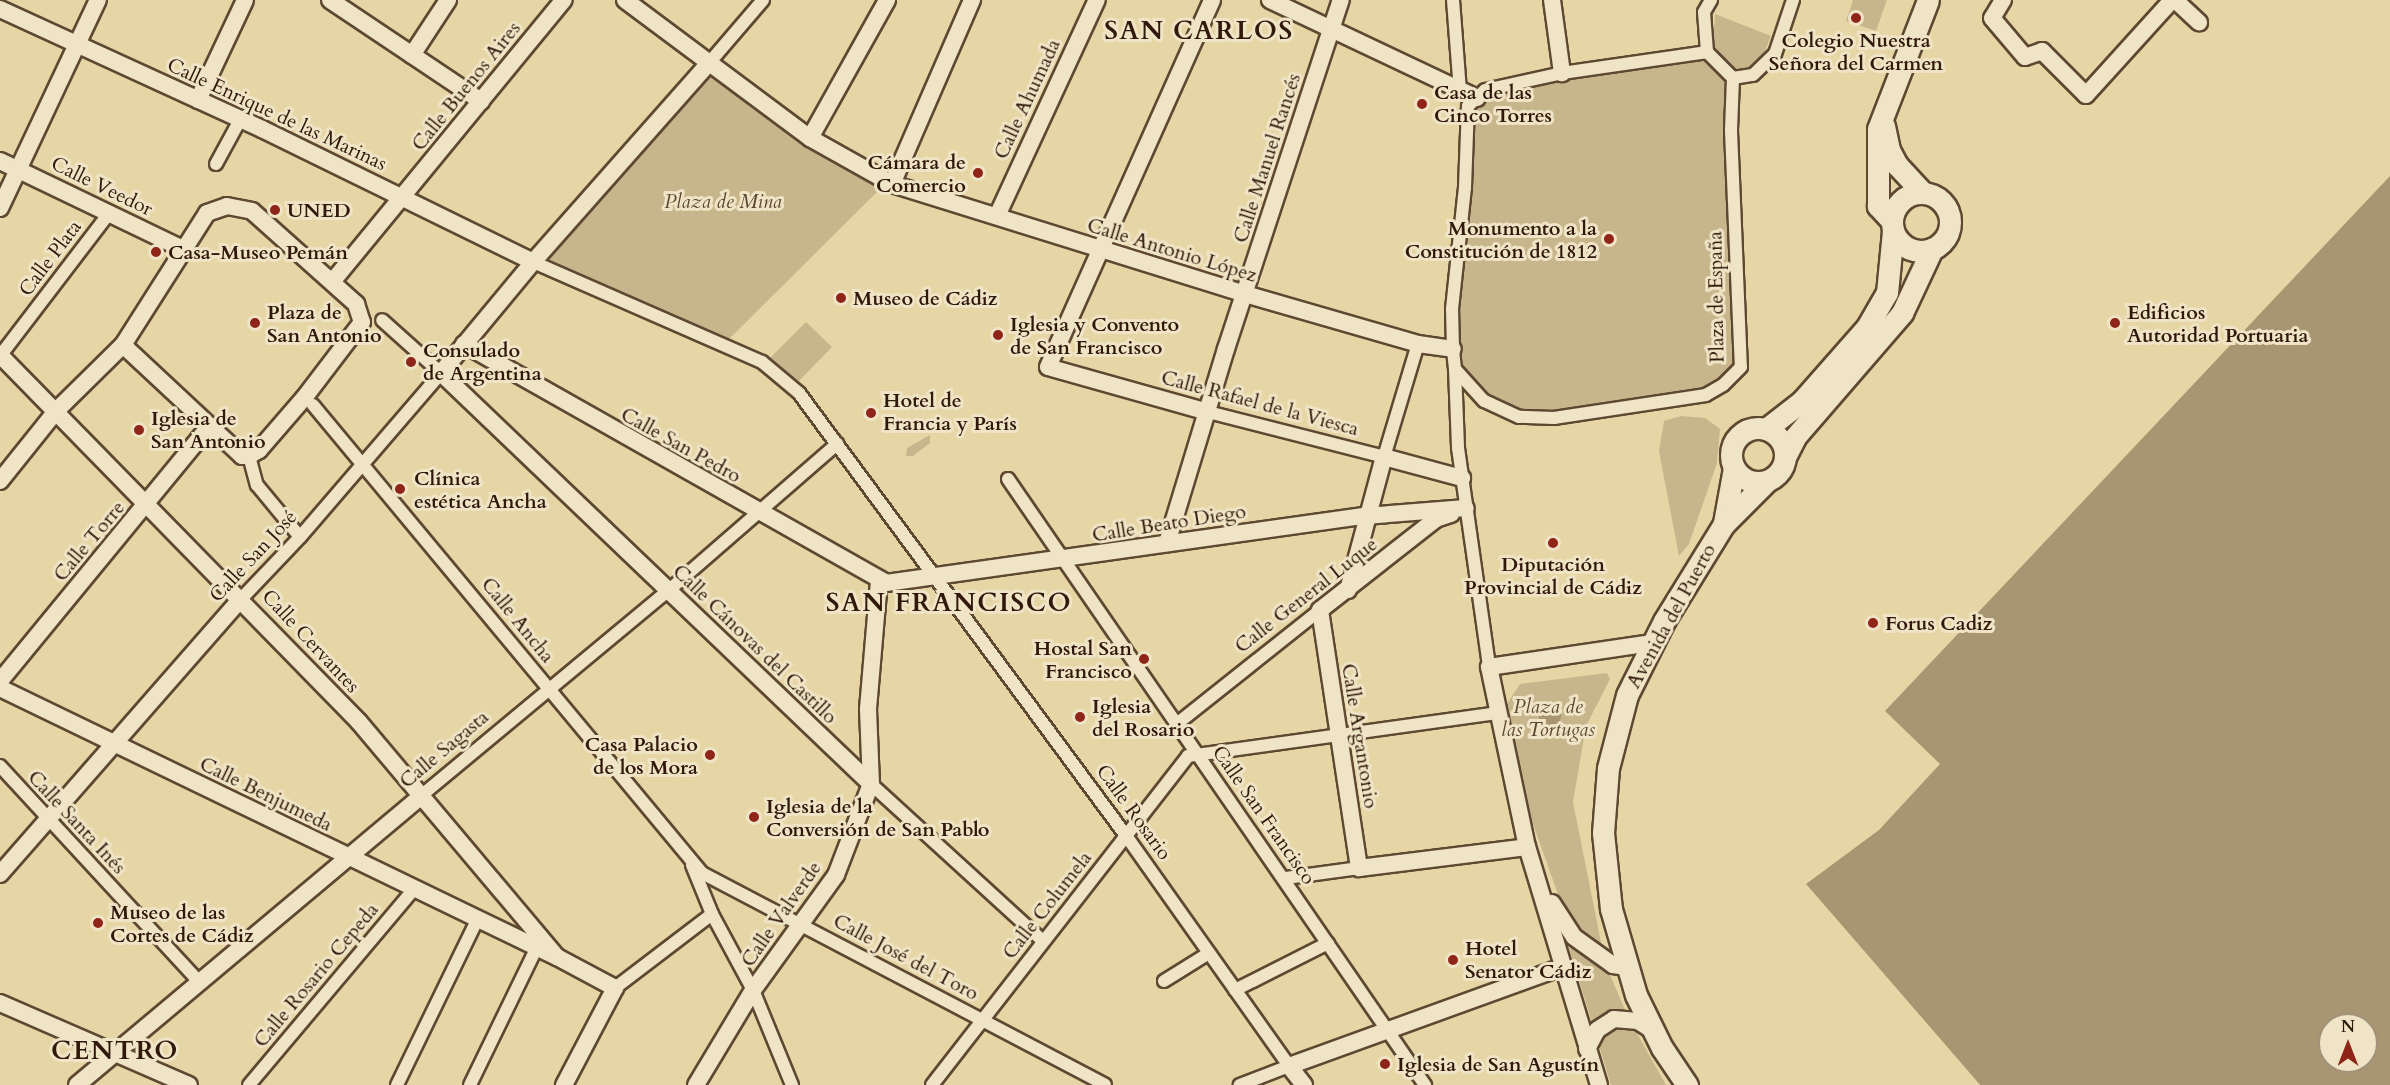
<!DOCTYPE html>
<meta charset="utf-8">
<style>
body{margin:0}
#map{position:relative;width:2390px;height:1085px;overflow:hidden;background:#e6d6a6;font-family:Cardo,serif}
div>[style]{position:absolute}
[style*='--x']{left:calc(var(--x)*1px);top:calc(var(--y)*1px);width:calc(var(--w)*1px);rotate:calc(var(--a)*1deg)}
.green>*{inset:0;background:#c7b68c}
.water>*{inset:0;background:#a89571}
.round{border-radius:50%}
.pier>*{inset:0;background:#e6d6a6}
.roads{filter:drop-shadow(2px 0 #5e4832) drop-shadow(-2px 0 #5e4832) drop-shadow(0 2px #5e4832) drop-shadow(0 -2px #5e4832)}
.pedestrian>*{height:12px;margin:-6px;padding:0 6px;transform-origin:6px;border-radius:6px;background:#efe4c5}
.minor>*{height:16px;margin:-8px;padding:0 8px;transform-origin:8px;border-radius:8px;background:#efe4c5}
.tertiary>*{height:21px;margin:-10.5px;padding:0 10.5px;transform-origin:10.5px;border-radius:10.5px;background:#efe4c5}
.tertiary>.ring{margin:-10.5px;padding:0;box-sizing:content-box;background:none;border:21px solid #efe4c5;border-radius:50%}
.dots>*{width:16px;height:16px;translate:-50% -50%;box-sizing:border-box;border:3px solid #efe4c5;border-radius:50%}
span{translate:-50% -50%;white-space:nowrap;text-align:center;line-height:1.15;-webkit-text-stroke:6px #efe4c5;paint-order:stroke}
.poi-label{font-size:20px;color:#30180b;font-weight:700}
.left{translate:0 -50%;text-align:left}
.right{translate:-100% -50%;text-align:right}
.street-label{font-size:20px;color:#30180b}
.park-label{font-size:20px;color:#5d4732;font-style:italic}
.district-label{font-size:26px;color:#30180b;font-weight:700;letter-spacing:1.5px}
.north{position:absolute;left:2318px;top:1013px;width:60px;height:60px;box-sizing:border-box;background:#efe4c5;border:2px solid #a3927b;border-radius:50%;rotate:0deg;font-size:16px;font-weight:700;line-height:24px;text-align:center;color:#30180b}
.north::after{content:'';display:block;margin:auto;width:21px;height:27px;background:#8f2418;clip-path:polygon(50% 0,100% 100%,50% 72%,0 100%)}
</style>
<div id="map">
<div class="green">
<div style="clip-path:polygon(1853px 0,1887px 0,1876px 31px,1846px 21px)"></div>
<div style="clip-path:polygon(1715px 14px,1771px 36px,1758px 69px,1747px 73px,1734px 72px,1713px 51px)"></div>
<div style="clip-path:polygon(1707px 52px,1733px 78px,1741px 367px,1717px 391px,1554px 418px,1502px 410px,1455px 369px,1468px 106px,1485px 90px)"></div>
<div style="clip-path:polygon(709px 63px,882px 179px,877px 192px,728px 340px,720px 343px,533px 262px)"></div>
<div style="clip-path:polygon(806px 322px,832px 347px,799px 381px,769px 359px)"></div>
<div style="clip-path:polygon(1681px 416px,1705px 418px,1720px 429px,1717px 463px,1689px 544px,1679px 556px,1659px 451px,1664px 421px)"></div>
<div style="clip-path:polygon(930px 435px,930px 443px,913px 456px,906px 456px,907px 448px)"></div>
<div style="clip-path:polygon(1607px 673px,1610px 679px,1586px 726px,1573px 802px,1602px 947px,1595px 948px,1566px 917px,1532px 821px,1505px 707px,1520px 684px)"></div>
<div style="clip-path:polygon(1568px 944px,1608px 970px,1629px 1019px,1666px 1085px,1611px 1085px)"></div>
</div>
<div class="water">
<div style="clip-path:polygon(evenodd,2390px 176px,2390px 1085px,1980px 1085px,1806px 884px,1879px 830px,1940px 764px,1885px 711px,2390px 176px,2330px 1025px,2366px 1025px,2366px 1061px,2330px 1061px,2330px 1025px)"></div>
<div class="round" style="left:1539px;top:705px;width:22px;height:22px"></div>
</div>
<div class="pier">
<div style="clip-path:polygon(1806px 884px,1980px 1085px,1976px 1085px)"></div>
</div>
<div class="roads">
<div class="pedestrian">
<div style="--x:1453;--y:0;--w:90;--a:85.6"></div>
<div style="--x:1707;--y:52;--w:37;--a:45"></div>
<div style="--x:1733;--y:78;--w:53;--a:92.2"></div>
<div style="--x:1731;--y:131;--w:236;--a:87.6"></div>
<div style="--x:1741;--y:367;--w:25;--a:135"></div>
<div style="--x:1723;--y:385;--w:20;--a:150"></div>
<div style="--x:1706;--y:395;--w:154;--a:171.4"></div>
<div style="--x:1554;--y:418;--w:35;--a:-178"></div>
<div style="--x:1519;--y:417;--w:38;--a:-155"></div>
<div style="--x:1484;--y:401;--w:43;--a:-132.2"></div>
<div style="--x:1455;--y:369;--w:20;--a:-96"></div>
<div style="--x:1453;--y:349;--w:40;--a:-91.4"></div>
<div style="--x:1452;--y:309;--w:123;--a:-83.9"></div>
<div style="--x:1465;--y:187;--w:81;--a:-87.9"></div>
<div style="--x:1468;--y:106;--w:23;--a:-43"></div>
<div style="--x:1485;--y:90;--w:79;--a:-12.4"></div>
<div style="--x:1562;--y:73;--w:147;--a:-8.2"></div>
<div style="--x:1707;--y:52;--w:40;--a:-94.3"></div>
<div style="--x:1704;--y:12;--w:14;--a:-60"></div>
<div style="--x:709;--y:63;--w:83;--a:-49.4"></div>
<div style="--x:1733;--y:78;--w:20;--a:-9"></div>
<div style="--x:1753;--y:75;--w:30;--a:-44"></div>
<div style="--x:1775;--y:54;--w:57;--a:-71.6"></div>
<div style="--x:216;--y:164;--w:52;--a:-61.5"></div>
<div style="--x:533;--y:262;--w:250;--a:23.6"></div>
<div style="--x:762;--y:362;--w:48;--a:40"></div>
<div style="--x:799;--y:393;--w:552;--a:53.55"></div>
<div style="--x:1127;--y:837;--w:281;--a:54.7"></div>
<div style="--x:1289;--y:1066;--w:53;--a:158.8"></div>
<div style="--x:0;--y:356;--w:181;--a:-52.6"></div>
<div style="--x:1455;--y:369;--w:79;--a:87.8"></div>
<div style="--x:1458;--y:448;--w:221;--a:81.9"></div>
<div style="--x:313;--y:405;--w:609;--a:50.27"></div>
<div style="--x:702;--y:873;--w:455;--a:27.7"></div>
<div style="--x:1208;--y:412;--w:182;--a:14.3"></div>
<div style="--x:1384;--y:457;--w:118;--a:-73.3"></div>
<div style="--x:249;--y:456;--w:30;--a:75"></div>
<div style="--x:257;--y:485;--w:67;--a:50.4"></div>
<div style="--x:1008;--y:479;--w:736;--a:55.47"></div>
<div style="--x:242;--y:598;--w:84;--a:-46.4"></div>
<div style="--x:300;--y:537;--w:216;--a:-49.3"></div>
<div style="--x:441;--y:373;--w:79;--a:-138.1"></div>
<div style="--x:1178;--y:723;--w:181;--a:-38.5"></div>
<div style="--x:0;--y:766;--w:295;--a:47.3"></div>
<div style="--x:871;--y:784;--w:233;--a:42.4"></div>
<div style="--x:422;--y:795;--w:321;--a:-39.7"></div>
<div style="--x:669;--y:590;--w:223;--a:-41"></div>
<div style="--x:692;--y:865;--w:53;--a:67.8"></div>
<div style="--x:712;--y:914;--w:86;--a:61.7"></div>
<div style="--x:753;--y:990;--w:103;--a:67.7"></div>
<div style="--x:1286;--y:878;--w:74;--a:-7.8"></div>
<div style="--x:1164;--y:981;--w:53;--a:-31.9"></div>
<div style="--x:615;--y:988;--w:122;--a:-37.3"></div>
<div style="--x:1235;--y:990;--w:104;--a:-26.8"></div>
<div style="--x:249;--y:1085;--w:256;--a:-49.9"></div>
<div style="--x:397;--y:1085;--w:183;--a:-64.1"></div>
<div style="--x:470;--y:1085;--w:153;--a:-64.1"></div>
<div style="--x:932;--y:1085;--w:417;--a:-52.1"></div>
<div style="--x:1188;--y:756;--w:311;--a:-7.9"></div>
</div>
<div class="minor">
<div style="--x:330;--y:0;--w:182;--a:33.8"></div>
<div style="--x:625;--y:0;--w:231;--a:36.7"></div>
<div style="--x:810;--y:138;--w:94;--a:29.3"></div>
<div style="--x:892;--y:184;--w:370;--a:17.3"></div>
<div style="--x:1245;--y:294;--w:180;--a:16.1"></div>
<div style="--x:1418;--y:344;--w:35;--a:8"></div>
<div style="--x:1270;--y:0;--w:229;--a:25.3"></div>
<div style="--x:1552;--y:0;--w:74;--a:82.2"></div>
<div style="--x:2003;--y:0;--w:21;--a:121"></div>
<div style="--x:1992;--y:18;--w:51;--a:49.8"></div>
<div style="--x:2025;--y:57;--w:18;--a:-19"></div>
<div style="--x:2042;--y:51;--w:62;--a:45"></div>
<div style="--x:2086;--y:95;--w:128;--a:-47.8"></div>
<div style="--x:2175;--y:0;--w:33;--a:43"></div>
<div style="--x:0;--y:9;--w:288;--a:24.6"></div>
<div style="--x:262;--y:129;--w:302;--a:26.1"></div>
<div style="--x:412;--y:55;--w:66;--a:-56.8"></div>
<div style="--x:709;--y:63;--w:266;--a:131.5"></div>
<div style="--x:533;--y:262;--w:144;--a:129.7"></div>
<div style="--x:441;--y:373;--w:595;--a:43.71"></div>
<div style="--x:198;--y:100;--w:110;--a:-64.8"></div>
<div style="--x:810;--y:138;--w:158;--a:-60.8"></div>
<div style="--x:0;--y:161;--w:205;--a:25.7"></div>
<div style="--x:892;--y:184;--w:201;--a:-66.5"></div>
<div style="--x:227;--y:206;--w:25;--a:11"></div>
<div style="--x:252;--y:211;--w:140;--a:41.8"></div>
<div style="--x:356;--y:304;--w:19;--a:72"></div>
<div style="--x:362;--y:322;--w:96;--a:127.3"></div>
<div style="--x:304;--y:398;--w:69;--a:130.9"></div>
<div style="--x:259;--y:450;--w:12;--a:149"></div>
<div style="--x:249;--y:456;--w:7;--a:180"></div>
<div style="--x:242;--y:456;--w:163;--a:-137"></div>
<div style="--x:123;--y:345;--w:156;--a:-57.5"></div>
<div style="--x:207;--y:213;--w:21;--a:-19"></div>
<div style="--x:0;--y:208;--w:230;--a:-64.8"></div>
<div style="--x:997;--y:216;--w:238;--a:-65.2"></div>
<div style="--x:332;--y:282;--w:365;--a:-50.6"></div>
<div style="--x:464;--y:344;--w:485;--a:29.5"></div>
<div style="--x:886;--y:583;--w:484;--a:-8"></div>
<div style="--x:1365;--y:516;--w:101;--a:-4.5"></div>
<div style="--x:0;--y:355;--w:513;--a:45.63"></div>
<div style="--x:359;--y:722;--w:307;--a:49.9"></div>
<div style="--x:1208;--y:412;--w:166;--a:-164.3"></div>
<div style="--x:1048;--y:367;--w:402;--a:-65.9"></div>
<div style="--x:0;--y:481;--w:90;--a:-51.3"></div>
<div style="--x:56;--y:411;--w:94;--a:-44.6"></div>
<div style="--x:1451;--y:514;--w:16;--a:162"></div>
<div style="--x:1436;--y:519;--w:147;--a:141.9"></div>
<div style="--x:1320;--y:610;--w:261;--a:81.4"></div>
<div style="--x:1359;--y:868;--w:169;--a:-7.1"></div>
<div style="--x:1167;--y:543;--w:203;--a:-73.1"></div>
<div style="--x:1226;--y:349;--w:367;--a:-71.8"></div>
<div style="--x:1348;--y:590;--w:138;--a:-74.9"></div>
<div style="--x:1384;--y:457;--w:81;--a:15.1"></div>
<div style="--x:0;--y:681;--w:329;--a:-50.6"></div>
<div style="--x:0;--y:688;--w:619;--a:25.78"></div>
<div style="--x:557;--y:957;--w:66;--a:28.1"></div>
<div style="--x:615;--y:988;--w:110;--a:117.7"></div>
<div style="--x:0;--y:874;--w:367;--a:-48.8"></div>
<div style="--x:1552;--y:903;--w:40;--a:57.1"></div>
<div style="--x:1574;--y:937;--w:48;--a:35.7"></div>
<div style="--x:1613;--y:965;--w:12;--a:9"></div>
<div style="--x:0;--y:1003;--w:206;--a:23.5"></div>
<div style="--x:1587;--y:1049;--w:21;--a:-62"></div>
<div style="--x:1597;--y:1030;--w:20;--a:-33"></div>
<div style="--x:1614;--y:1019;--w:24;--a:5"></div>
<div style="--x:1638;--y:1021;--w:17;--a:33"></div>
<div style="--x:77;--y:1085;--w:451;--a:-40"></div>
<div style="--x:696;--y:1085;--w:111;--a:-59"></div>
<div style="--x:753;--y:990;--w:142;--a:-54.2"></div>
<div style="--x:836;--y:875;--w:97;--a:-69"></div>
<div style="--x:871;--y:784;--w:75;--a:-92.3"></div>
<div style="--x:868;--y:709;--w:129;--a:-85.1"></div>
<div style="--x:1304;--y:1085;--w:24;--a:-128"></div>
<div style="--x:1289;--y:1066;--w:290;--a:-19.9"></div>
<div style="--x:1599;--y:1085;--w:249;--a:-106.8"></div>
<div style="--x:1527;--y:847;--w:184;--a:-101.9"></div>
<div style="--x:1489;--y:667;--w:165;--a:-8.4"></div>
</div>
<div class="tertiary">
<div style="--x:1884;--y:126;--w:25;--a:78"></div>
<div style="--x:1889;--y:150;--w:17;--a:62"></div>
<div style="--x:1897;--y:165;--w:38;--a:47"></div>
<div class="ring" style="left:1892px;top:193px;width:37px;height:37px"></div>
<div style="--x:1892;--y:221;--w:21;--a:-133"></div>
<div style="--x:1878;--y:206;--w:77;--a:-90"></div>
<div style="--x:1878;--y:129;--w:138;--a:-68.8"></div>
<div class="ring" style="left:1731px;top:428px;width:33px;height:33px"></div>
<div style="--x:1766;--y:429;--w:46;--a:-37.9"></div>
<div style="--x:1802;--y:401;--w:98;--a:-48.7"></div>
<div style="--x:1867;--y:327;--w:39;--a:-60"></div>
<div style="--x:1887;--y:293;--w:62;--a:-84.5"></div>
<div style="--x:1785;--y:457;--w:22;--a:-63"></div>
<div style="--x:1795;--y:437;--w:164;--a:-49.2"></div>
<div style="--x:1902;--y:313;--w:71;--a:-64.9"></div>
<div style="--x:1724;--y:523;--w:56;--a:-79.7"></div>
<div style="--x:1687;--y:1085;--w:45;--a:-124"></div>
<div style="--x:1662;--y:1048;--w:59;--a:-116.1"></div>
<div style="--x:1636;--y:995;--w:90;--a:-106.2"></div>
<div style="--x:1611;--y:909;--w:76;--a:-96"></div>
<div style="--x:1603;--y:833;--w:65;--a:-85.6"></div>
<div style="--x:1608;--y:768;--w:75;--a:-75.4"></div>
<div style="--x:1627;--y:695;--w:83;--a:-63.4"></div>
<div style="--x:1664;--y:621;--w:114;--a:-58.3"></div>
<div style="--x:1724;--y:524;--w:61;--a:-45"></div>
</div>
</div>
<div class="dots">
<div style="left:1856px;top:18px;background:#8f2418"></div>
<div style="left:1422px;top:104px;background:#8f2418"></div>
<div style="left:978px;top:173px;background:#8f2418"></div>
<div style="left:275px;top:210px;background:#8f2418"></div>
<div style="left:1609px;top:239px;background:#8f2418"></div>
<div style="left:156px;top:252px;background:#8f2418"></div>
<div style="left:841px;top:298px;background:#8f2418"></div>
<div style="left:255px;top:323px;background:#8f2418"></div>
<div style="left:2115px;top:323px;background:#8f2418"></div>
<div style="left:998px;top:335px;background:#8f2418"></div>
<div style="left:411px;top:362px;background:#8f2418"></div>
<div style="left:871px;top:413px;background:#8f2418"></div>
<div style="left:139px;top:430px;background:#8f2418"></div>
<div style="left:400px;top:489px;background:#8f2418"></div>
<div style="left:1553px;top:543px;background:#8f2418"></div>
<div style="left:1873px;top:623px;background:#8f2418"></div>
<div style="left:1144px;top:659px;background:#8f2418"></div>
<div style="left:1080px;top:717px;background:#8f2418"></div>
<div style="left:710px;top:755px;background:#8f2418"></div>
<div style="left:754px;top:817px;background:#8f2418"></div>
<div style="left:98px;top:923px;background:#8f2418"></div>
<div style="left:1453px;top:960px;background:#8f2418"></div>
<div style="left:1385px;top:1064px;background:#8f2418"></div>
</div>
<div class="poi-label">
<span style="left:1856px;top:52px">Colegio Nuestra<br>Señora del Carmen</span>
<span class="left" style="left:1434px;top:104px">Casa de las<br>Cinco Torres</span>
<span class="right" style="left:966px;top:174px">Cámara de<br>Comercio</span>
<span class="left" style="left:287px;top:210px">UNED</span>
<span class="right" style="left:1597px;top:240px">Monumento a la<br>Constitución de 1812</span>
<span class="left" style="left:168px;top:252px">Casa-Museo Pemán</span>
<span class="left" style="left:853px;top:298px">Museo de Cádiz</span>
<span class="left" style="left:267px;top:324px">Plaza de<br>San Antonio</span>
<span class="left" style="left:2127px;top:324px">Edificios<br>Autoridad Portuaria</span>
<span class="left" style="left:1010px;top:336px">Iglesia y Convento<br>de San Francisco</span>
<span class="left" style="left:423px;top:362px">Consulado<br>de Argentina</span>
<span class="left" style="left:883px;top:412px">Hotel de<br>Francia y París</span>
<span class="left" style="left:151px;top:430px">Iglesia de<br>San Antonio</span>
<span class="left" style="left:414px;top:490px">Clínica<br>estética Ancha</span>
<span style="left:1553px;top:576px">Diputación<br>Provincial de Cádiz</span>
<span class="left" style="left:1885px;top:623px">Forus Cadiz</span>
<span class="right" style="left:1132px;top:660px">Hostal San<br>Francisco</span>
<span class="left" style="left:1092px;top:718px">Iglesia<br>del Rosario</span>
<span class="right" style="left:698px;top:756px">Casa Palacio<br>de los Mora</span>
<span class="left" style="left:766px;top:818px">Iglesia de la<br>Conversión de San Pablo</span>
<span class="left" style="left:110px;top:924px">Museo de las<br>Cortes de Cádiz</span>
<span class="left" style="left:1465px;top:960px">Hotel<br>Senator Cádiz</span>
<span class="left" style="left:1397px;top:1064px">Iglesia de San Agustín</span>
</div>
<div class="street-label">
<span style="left:466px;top:86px;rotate:-51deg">Calle Buenos Aires</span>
<span style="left:1027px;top:99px;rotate:-65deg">Calle Ahumada</span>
<span style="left:277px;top:114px;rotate:25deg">Calle Enrique de las Marinas</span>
<span style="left:1267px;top:158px;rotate:-72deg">Calle Manuel Rancés</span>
<span style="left:102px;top:186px;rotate:26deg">Calle Veedor</span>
<span style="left:1172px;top:250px;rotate:17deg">Calle Antonio López</span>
<span style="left:50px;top:258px;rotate:-53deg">Calle Plata</span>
<span style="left:1716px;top:297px;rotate:-91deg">Plaza de España</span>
<span style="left:1260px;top:403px;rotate:15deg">Calle Rafael de la Viesca</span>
<span style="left:681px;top:445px;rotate:29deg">Calle San Pedro</span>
<span style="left:1169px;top:523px;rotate:-9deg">Calle Beato Diego</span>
<span style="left:89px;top:541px;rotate:-50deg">Calle Torre</span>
<span style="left:253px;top:556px;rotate:-47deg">Calle San José</span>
<span style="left:1306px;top:595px;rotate:-38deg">Calle General Luque</span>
<span style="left:1671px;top:616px;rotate:-61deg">Avenida del Puerto</span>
<span style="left:518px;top:620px;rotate:51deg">Calle Ancha</span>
<span style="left:311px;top:641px;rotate:47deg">Calle Cervantes</span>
<span style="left:755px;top:644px;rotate:44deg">Calle Cánovas del Castillo</span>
<span style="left:1360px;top:736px;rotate:81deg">Calle Argantonio</span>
<span style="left:444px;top:749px;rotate:-40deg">Calle Sagasta</span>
<span style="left:266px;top:794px;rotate:26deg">Calle Benjumeda</span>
<span style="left:1134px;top:812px;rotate:54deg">Calle Rosario</span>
<span style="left:1264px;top:815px;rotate:55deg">Calle San Francisco</span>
<span style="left:77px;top:822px;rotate:47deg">Calle Santa Inés</span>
<span style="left:1047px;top:905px;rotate:-52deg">Calle Columela</span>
<span style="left:781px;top:914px;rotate:-55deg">Calle Valverde</span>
<span style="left:906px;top:957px;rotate:28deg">Calle José del Toro</span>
<span style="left:316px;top:975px;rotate:-50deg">Calle Rosario Cepeda</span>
</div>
<div class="park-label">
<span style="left:723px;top:201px">Plaza de Mina</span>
<span style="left:1548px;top:718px">Plaza de<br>las Tortugas</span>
</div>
<div class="district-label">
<span style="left:1199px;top:31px">SAN CARLOS</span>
<span style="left:949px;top:603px">SAN FRANCISCO</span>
<span style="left:115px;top:1051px">CENTRO</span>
</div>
<div class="north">N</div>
</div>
